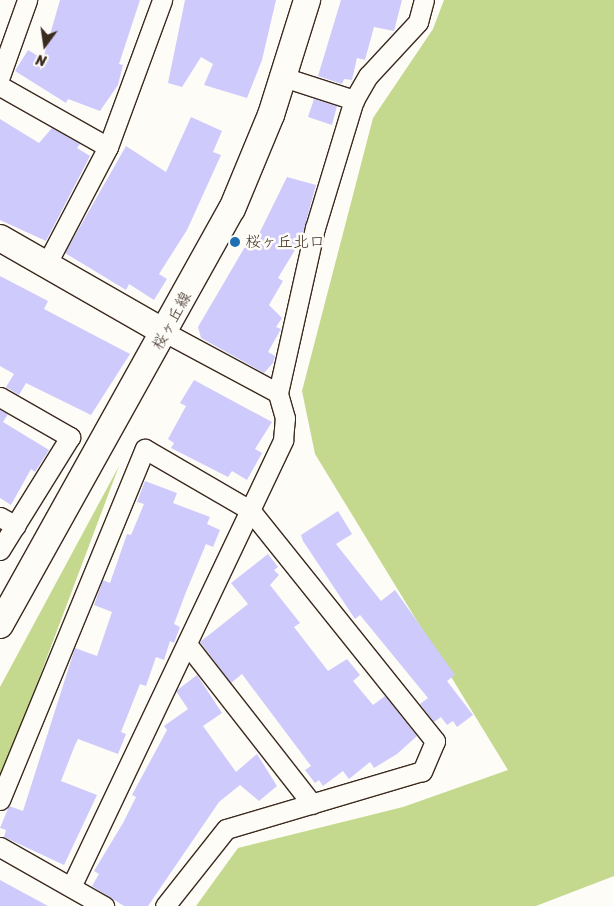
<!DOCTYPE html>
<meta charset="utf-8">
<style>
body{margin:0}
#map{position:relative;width:614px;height:906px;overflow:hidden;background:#fdfcf7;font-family:Sriracha,"Klee One",sans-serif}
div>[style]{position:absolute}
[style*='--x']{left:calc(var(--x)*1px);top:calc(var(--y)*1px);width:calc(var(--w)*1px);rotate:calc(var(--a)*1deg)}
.green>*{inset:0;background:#c4d98e}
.building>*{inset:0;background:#cfcafc}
.roads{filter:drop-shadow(1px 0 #3b2a1e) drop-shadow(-1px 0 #3b2a1e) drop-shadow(0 1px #3b2a1e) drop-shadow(0 -1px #3b2a1e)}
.street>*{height:19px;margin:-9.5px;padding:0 9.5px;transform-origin:9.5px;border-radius:9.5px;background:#fdfcf7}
.secondary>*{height:26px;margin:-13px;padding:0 13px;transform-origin:13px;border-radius:13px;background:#fdfcf7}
.dots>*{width:14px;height:14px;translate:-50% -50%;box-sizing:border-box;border:2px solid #fdfcf7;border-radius:50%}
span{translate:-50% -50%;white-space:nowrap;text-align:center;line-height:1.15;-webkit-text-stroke:5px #fdfcf7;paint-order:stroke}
.poi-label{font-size:16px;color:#3b2a1e}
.left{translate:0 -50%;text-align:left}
.street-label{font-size:16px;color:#3b2a1e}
.north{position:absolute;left:20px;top:20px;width:50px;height:50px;-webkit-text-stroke:4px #fdfcf7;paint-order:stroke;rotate:194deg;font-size:14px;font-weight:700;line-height:20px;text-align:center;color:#3b2a1e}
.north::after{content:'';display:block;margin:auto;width:18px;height:22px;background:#3b2a1e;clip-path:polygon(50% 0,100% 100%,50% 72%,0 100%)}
</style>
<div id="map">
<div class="green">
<div style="clip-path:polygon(444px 0,614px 0,614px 876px,536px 906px,196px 906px,238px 848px,403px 807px,508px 770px,315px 454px,302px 391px,373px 118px,433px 29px)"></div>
<div style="clip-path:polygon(119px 466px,0 782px,0 687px)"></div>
</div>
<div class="building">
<div style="clip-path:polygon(60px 0,140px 0,119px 64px,123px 65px,118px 85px,100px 111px,68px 99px,66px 103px,15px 71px,28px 50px,43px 59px)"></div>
<div style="clip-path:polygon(185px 0,276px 0,262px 60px,247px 98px,204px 85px,213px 64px,201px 57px,182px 87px,168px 83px)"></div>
<div style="clip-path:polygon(341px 0,402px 0,394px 31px,374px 27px,365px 60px,357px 58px,352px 80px,344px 79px,342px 84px,318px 76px)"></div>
<div style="clip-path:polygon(314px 99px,337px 106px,332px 125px,308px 117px)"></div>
<div style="clip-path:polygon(191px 117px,222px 131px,213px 152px,221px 155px,187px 230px,159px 274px,167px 279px,154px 300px,129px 284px,126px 290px,65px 253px,126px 146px,166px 172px)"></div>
<div style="clip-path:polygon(0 119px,39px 143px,52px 128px,80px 144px,77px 148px,90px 156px,46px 241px,0 220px)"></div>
<div style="clip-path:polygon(287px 177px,316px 185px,301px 240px,278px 278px,283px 281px,269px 305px,282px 318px,276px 327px,281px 329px,268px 352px,275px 356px,273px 363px,264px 373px,201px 338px,198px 327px,246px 245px,252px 248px)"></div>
<div style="clip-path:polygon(0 276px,48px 301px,44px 309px,130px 354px,91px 415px,26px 383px,19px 395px,6px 387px,14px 374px,0 366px)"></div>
<div style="clip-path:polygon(194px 380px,272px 422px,255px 449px,262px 453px,247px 480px,232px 471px,228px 477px,171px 448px,174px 443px,168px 439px,186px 406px,180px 403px)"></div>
<div style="clip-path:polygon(0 410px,8px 414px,3px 422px,49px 450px,35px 472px,31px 469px,11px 505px,0 498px)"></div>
<div style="clip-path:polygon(145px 481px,177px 493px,173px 503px,210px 517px,207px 524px,220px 530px,213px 547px,206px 544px,186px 592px,174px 624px,180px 627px,174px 643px,170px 641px,164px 660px,156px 657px,146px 686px,140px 684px,121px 732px,126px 734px,118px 754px,78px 739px,75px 745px,61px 781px,97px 795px,64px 865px,4px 837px,6px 830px,0 828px,9px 806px,23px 811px,75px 648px,97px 656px,112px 612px,94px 605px,103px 580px,110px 583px,127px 534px,131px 535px,144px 504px,137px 502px)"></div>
<div style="clip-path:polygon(338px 511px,352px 534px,336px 544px,381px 601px,395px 590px,455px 675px,447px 681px,473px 715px,457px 727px,453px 721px,447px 725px,441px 717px,434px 722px,420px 704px,428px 698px,360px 615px,355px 619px,303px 541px,301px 535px)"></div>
<div style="clip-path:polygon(268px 554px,278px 567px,274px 570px,279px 575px,270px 585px,300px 623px,294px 627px,328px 671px,347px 659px,360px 675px,353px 681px,373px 705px,385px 696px,417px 736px,397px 754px,374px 768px,370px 762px,349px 779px,343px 771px,323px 786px,319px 780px,315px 783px,305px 770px,311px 766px,242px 674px,231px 683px,200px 642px,248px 604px,231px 583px)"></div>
<div style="clip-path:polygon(197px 675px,222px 713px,203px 726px,236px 772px,257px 754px,277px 786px,259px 801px,240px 785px,219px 802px,148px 906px,124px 906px,92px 886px,99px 874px,94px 871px,123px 823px,136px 797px,132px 795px,167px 730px,164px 726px,188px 709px,176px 691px)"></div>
<div style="clip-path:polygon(0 880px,48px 906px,0 906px)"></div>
</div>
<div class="roads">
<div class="street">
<div style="--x:0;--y:76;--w:81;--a:-70.4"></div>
<div style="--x:283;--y:77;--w:75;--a:17.9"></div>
<div style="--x:0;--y:86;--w:124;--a:29.5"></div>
<div style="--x:108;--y:147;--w:157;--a:-69.8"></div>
<div style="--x:46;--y:265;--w:133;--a:-62.3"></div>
<div style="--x:278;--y:393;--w:169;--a:-77.4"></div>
<div style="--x:315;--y:228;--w:134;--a:-73.1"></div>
<div style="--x:354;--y:100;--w:28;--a:-60"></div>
<div style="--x:368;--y:76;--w:74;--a:-47.2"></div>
<div style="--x:418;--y:22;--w:23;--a:-75"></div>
<div style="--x:0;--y:397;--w:81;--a:29.7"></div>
<div style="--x:70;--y:437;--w:133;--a:121.8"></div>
<div style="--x:0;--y:517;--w:18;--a:29"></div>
<div style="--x:187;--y:644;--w:203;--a:52"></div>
<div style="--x:0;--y:800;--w:380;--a:-67.6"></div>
<div style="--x:145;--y:449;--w:121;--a:30.2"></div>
<div style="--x:250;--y:510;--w:296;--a:51.3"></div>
<div style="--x:435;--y:741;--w:33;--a:113"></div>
<div style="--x:422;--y:771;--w:204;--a:163.5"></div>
<div style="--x:226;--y:829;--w:98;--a:128.4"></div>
<div style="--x:0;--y:847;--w:120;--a:29.6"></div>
<div style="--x:71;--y:887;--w:495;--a:-64.6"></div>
<div style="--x:283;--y:440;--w:22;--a:-85"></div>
<div style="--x:285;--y:418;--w:26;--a:-106"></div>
<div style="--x:278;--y:393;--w:127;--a:-151.8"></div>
</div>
<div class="secondary">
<div style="--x:0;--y:238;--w:191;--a:29.8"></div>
<div style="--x:0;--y:625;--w:476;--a:-60.9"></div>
<div style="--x:232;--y:209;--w:102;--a:-67.5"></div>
<div style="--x:271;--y:115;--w:121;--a:-72.6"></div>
</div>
</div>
<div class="dots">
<div style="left:235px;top:242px;background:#1f6fb2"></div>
</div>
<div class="poi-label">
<span class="left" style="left:245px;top:242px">桜ヶ丘北口</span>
</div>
<div class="street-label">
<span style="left:172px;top:321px;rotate:-61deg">桜ヶ丘線</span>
</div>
<div class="north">N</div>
</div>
